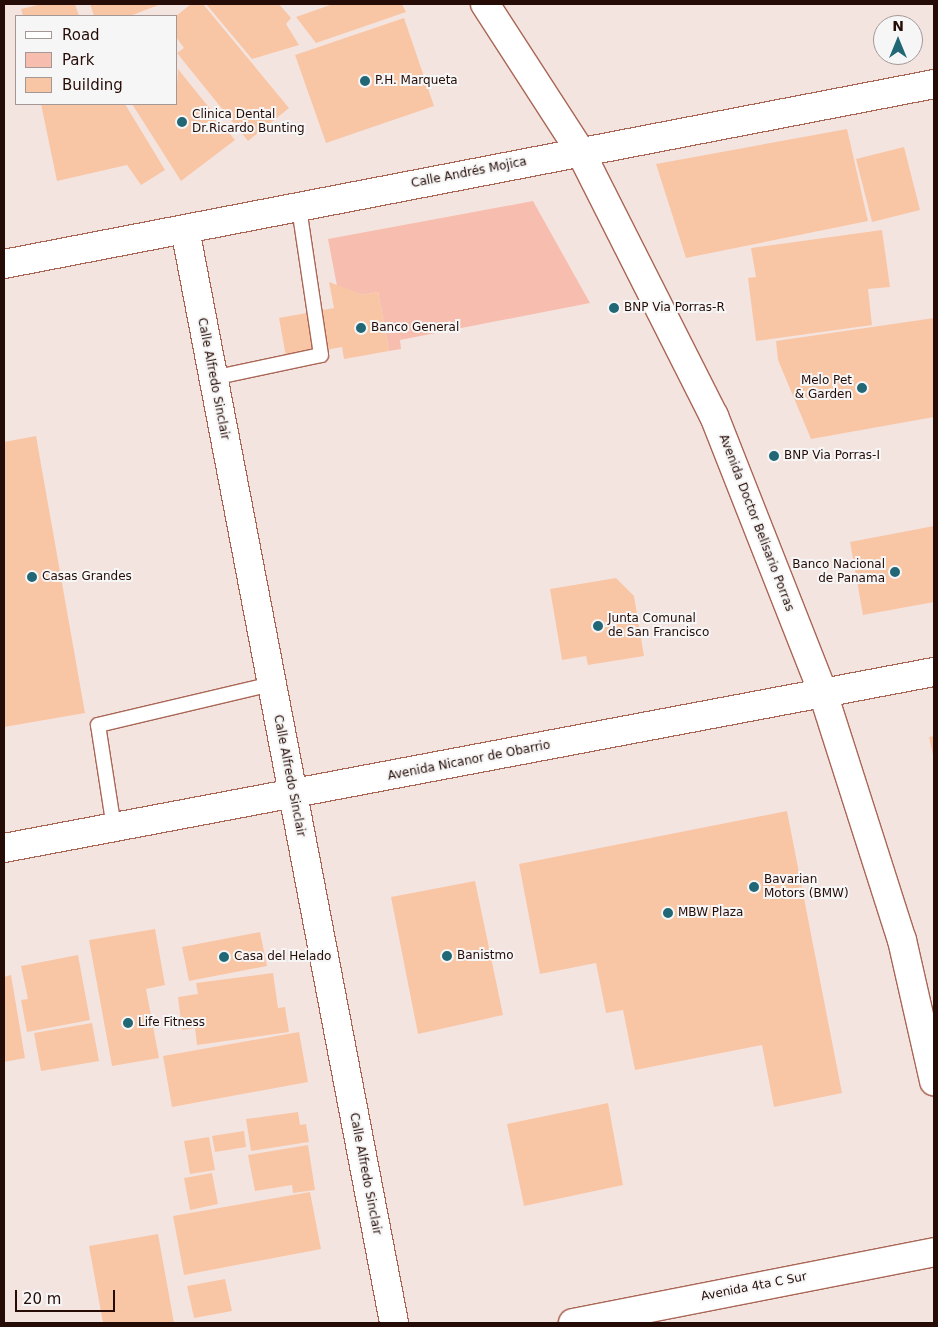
<!DOCTYPE html>
<meta charset="utf-8">
<style>
body{margin:0}
#map{position:relative;width:938px;height:1327px;overflow:hidden;background:#f4e4e0;font-family:"DejaVu Sans",sans-serif}
div>[style]{position:absolute}
[style*='--x']{left:calc(var(--x)*1px);top:calc(var(--y)*1px);width:calc(var(--w)*1px);rotate:calc(var(--a)*1deg)}
.green>*{inset:0;background:#f7beaf}
.building>*{inset:0;background:#f9c6a5}
.roads{filter:drop-shadow(1px 0 #a96655) drop-shadow(-1px 0 #a96655) drop-shadow(0 1px #a96655) drop-shadow(0 -1px #a96655)}
.service>*{height:14px;margin:-7px;padding:0 7px;transform-origin:7px;border-radius:7px;background:#fff}
.minor>*{height:28px;margin:-14px;padding:0 14px;transform-origin:14px;border-radius:14px;background:#fff}
.tertiary>*{height:28px;margin:-14px;padding:0 14px;transform-origin:14px;border-radius:14px;background:#fff}
.secondary>*{height:28px;margin:-14px;padding:0 14px;transform-origin:14px;border-radius:14px;background:#fff}
.dots>*{width:14px;height:14px;translate:-50% -50%;box-sizing:border-box;border:2px solid #f6f6f6;border-radius:50%}
span{translate:-50% -50%;white-space:nowrap;text-align:center;line-height:1.15;-webkit-text-stroke:4px #f6f6f6;paint-order:stroke}
.poi-label{font-size:12px;color:#260c06}
.left{translate:0 -50%;text-align:left}
.right{translate:-100% -50%;text-align:right}
.street-label{font-size:12px;color:#260c06}
.frame{position:absolute;inset:0;border:5px solid #260c06;pointer-events:none}
.legend{position:absolute;left:15px;top:15px;width:162px;height:90px;box-sizing:border-box;background:#f6f6f6;border:1px solid #a39896;margin:0;padding:6px 9px;list-style:none;font-size:15px;color:#260c06}
.legend li{display:flex;align-items:center;gap:10px;height:25px}
.legend b{width:25px;border:1px solid #a39896}
.north{position:absolute;left:873px;top:15px;width:50px;height:50px;box-sizing:border-box;background:#f6f6f6;border:1px solid #a39896;border-radius:50%;rotate:0deg;font-size:14px;font-weight:700;line-height:20px;text-align:center;color:#260c06}
.north::after{content:'';display:block;margin:auto;width:18px;height:22px;background:#216776;clip-path:polygon(50% 0,100% 100%,50% 72%,0 100%)}
.scale{position:absolute;left:15px;top:1290px;width:100px;height:22px;box-sizing:border-box;border:2px solid #260c06;border-top:0;padding-left:6px;font-size:15px;line-height:18px;white-space:nowrap;color:#260c06;-webkit-text-stroke:4px #f6f6f6;paint-order:stroke}
</style>
<div id="map">
<div class="green">
<div style="clip-path:polygon(533px 201px,590px 303px,400px 340px,401px 349px,389px 351px,378px 292px,363px 295px,337px 286px,328px 239px)"></div>
</div>
<div class="building">
<div style="clip-path:polygon(42px 4px,75px 4px,79px 16px,23px 16px,21px 9px)"></div>
<div style="clip-path:polygon(90px 4px,161px 4px,130px 16px,94px 16px)"></div>
<div style="clip-path:polygon(191px 4px,203px 4px,289px 108px,248px 141px,177px 53px,184px 48px,176px 37px,176px 16px)"></div>
<div style="clip-path:polygon(206px 4px,279px 4px,291px 18px,286px 24px,299px 45px,252px 59px)"></div>
<div style="clip-path:polygon(333px 4px,402px 4px,406px 12px,316px 43px,296px 17px)"></div>
<div style="clip-path:polygon(404px 18px,434px 106px,326px 143px,295px 55px)"></div>
<div style="clip-path:polygon(178px 69px,235px 140px,181px 181px,132px 104px,176px 104px)"></div>
<div style="clip-path:polygon(41px 104px,125px 104px,165px 170px,141px 185px,127px 165px,57px 181px)"></div>
<div style="clip-path:polygon(847px 129px,868px 221px,686px 258px,656px 164px)"></div>
<div style="clip-path:polygon(904px 147px,920px 210px,872px 222px,856px 159px)"></div>
<div style="clip-path:polygon(882px 230px,890px 287px,868px 289px,872px 325px,756px 341px,748px 278px,756px 277px,751px 248px)"></div>
<div style="clip-path:polygon(329px 282px,363px 295px,378px 292px,389px 351px,344px 359px,342px 347px,286px 357px,279px 318px,334px 308px)"></div>
<div style="clip-path:polygon(934px 318px,934px 417px,811px 439px,778px 360px,776px 341px)"></div>
<div style="clip-path:polygon(36px 436px,85px 713px,4px 727px,4px 442px)"></div>
<div style="clip-path:polygon(934px 526px,934px 602px,863px 615px,850px 542px)"></div>
<div style="clip-path:polygon(616px 578px,634px 596px,644px 656px,588px 665px,586px 656px,562px 660px,550px 589px)"></div>
<div style="clip-path:polygon(934px 736px,934px 755px,933px 755px,929px 737px)"></div>
<div style="clip-path:polygon(787px 811px,842px 1093px,774px 1107px,762px 1045px,635px 1070px,623px 1010px,606px 1013px,596px 963px,540px 974px,519px 864px)"></div>
<div style="clip-path:polygon(475px 881px,503px 1015px,418px 1034px,391px 897px)"></div>
<div style="clip-path:polygon(155px 929px,165px 985px,146px 989px,159px 1058px,112px 1066px,89px 940px)"></div>
<div style="clip-path:polygon(260px 932px,267px 966px,189px 981px,182px 947px)"></div>
<div style="clip-path:polygon(78px 955px,90px 1020px,27px 1032px,21px 1000px,28px 999px,21px 966px)"></div>
<div style="clip-path:polygon(273px 973px,278px 1008px,285px 1007px,289px 1032px,197px 1045px,195px 1028px,182px 1030px,178px 997px,198px 994px,196px 983px)"></div>
<div style="clip-path:polygon(11px 975px,25px 1058px,4px 1062px,4px 977px)"></div>
<div style="clip-path:polygon(92px 1023px,99px 1061px,41px 1071px,34px 1033px)"></div>
<div style="clip-path:polygon(299px 1032px,308px 1082px,172px 1107px,163px 1056px)"></div>
<div style="clip-path:polygon(608px 1103px,623px 1185px,524px 1206px,507px 1124px)"></div>
<div style="clip-path:polygon(298px 1112px,300px 1125px,306px 1124px,309px 1142px,251px 1151px,246px 1119px)"></div>
<div style="clip-path:polygon(244px 1131px,246px 1147px,215px 1152px,212px 1136px)"></div>
<div style="clip-path:polygon(209px 1137px,215px 1170px,190px 1174px,184px 1141px)"></div>
<div style="clip-path:polygon(308px 1145px,315px 1190px,293px 1193px,292px 1185px,255px 1191px,248px 1155px)"></div>
<div style="clip-path:polygon(212px 1173px,218px 1204px,190px 1210px,184px 1178px)"></div>
<div style="clip-path:polygon(310px 1192px,321px 1249px,184px 1275px,173px 1216px)"></div>
<div style="clip-path:polygon(158px 1234px,174px 1323px,103px 1323px,89px 1246px)"></div>
<div style="clip-path:polygon(225px 1279px,232px 1311px,194px 1318px,187px 1286px)"></div>
</div>
<div class="roads">
<div class="service">
<div style="--x:213;--y:378;--w:110;--a:-12"></div>
<div style="--x:321;--y:355;--w:150;--a:-98.5"></div>
<div style="--x:114;--y:828;--w:104;--a:-98.8"></div>
<div style="--x:98;--y:725;--w:178;--a:-13.3"></div>
</div>
<div class="minor">
<div style="--x:185;--y:229;--w:1114;--a:79.18"></div>
<div style="--x:4;--y:264;--w:947;--a:-10.95"></div>
<div style="--x:823;--y:693;--w:259;--a:72.3"></div>
<div style="--x:902;--y:940;--w:145;--a:77.2"></div>
<div style="--x:573;--y:1323;--w:368;--a:-11.1"></div>
</div>
<div class="tertiary">
<div style="--x:485;--y:4;--w:175;--a:57.1"></div>
<div style="--x:580;--y:151;--w:297;--a:63.2"></div>
<div style="--x:714;--y:416;--w:298;--a:68.5"></div>
</div>
<div class="secondary">
<div style="--x:4;--y:848;--w:947;--a:-10.72"></div>
</div>
</div>
<div class="dots">
<div style="left:365px;top:81px;background:#216776"></div>
<div style="left:182px;top:122px;background:#216776"></div>
<div style="left:614px;top:308px;background:#216776"></div>
<div style="left:361px;top:328px;background:#216776"></div>
<div style="left:862px;top:388px;background:#216776"></div>
<div style="left:774px;top:456px;background:#216776"></div>
<div style="left:895px;top:572px;background:#216776"></div>
<div style="left:32px;top:577px;background:#216776"></div>
<div style="left:598px;top:626px;background:#216776"></div>
<div style="left:754px;top:887px;background:#216776"></div>
<div style="left:668px;top:913px;background:#216776"></div>
<div style="left:447px;top:956px;background:#216776"></div>
<div style="left:224px;top:957px;background:#216776"></div>
<div style="left:128px;top:1023px;background:#216776"></div>
</div>
<div class="poi-label">
<span class="left" style="left:375px;top:81px">P.H. Marqueta</span>
<span class="left" style="left:192px;top:122px">Clinica Dental<br>Dr.Ricardo Bunting</span>
<span class="left" style="left:624px;top:308px">BNP Via Porras-R</span>
<span class="left" style="left:371px;top:328px">Banco General</span>
<span class="right" style="left:852px;top:388px">Melo Pet<br>&amp; Garden</span>
<span class="left" style="left:784px;top:456px">BNP Via Porras-I</span>
<span class="right" style="left:885px;top:572px">Banco Nacional<br>de Panama</span>
<span class="left" style="left:42px;top:577px">Casas Grandes</span>
<span class="left" style="left:608px;top:626px">Junta Comunal<br>de San Francisco</span>
<span class="left" style="left:764px;top:887px">Bavarian<br>Motors (BMW)</span>
<span class="left" style="left:678px;top:913px">MBW Plaza</span>
<span class="left" style="left:457px;top:956px">Banistmo</span>
<span class="left" style="left:234px;top:957px">Casa del Helado</span>
<span class="left" style="left:138px;top:1023px">Life Fitness</span>
</div>
<div class="street-label">
<span style="left:469px;top:173px;rotate:-11deg">Calle Andrés Mojica</span>
<span style="left:213px;top:379px;rotate:79deg">Calle Alfredo Sinclair</span>
<span style="left:756px;top:523px;rotate:69deg">Avenida Doctor Belisario Porras</span>
<span style="left:469px;top:761px;rotate:-11deg">Avenida Nicanor de Obarrio</span>
<span style="left:289px;top:776px;rotate:79deg">Calle Alfredo Sinclair</span>
<span style="left:365px;top:1174px;rotate:79deg">Calle Alfredo Sinclair</span>
<span style="left:754px;top:1287px;rotate:-11deg">Avenida 4ta C Sur</span>
</div>
<div class="frame"></div>
<ul class="legend">
<li><b style="height:6px;background:#fff"></b>Road</li>
<li><b style="height:14px;background:#f7beaf"></b>Park</li>
<li><b style="height:14px;background:#f9c6a5"></b>Building</li>
</ul>
<div class="north">N</div>
<div class="scale">20 m</div>
</div>
